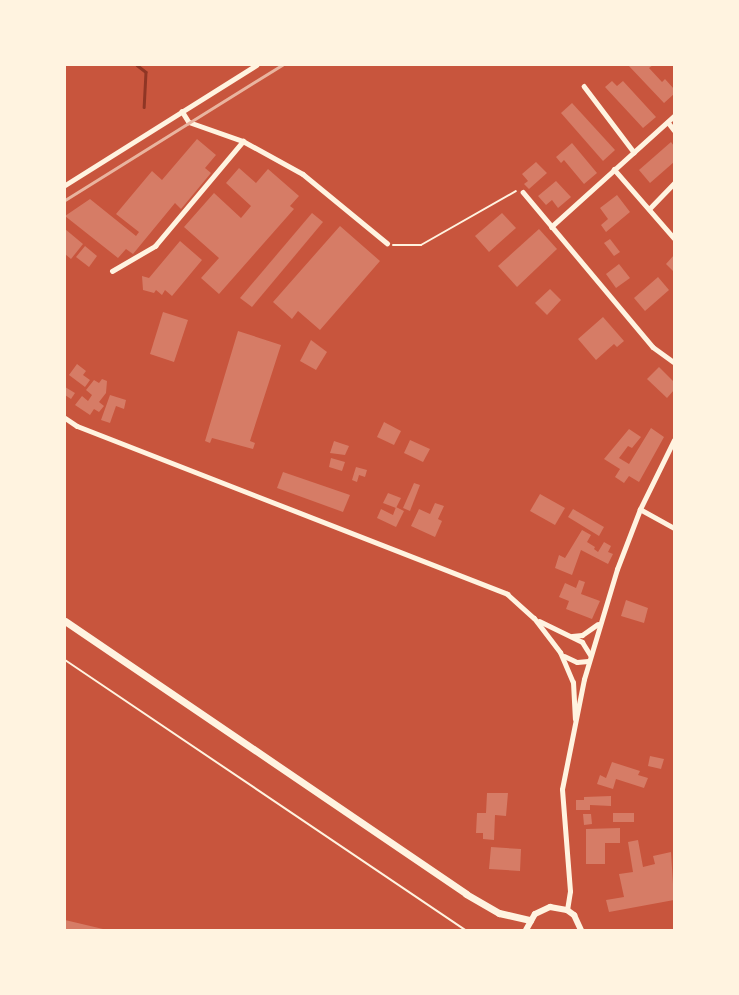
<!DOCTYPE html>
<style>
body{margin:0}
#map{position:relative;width:739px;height:995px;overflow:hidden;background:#c8553d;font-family:"Titillium Web",sans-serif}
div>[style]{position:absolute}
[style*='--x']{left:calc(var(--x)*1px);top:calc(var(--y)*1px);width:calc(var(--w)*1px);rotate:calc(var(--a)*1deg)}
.stream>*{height:2.5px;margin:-1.25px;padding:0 1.25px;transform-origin:1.25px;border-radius:1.25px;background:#8f3625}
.building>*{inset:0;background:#d67c66}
.path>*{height:2px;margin:-1px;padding:0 1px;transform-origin:1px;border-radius:1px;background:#fff3e0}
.minor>*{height:4.5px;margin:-2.25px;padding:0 2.25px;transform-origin:2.25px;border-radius:2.25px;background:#fff3e0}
.tertiary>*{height:5px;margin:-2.5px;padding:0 2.5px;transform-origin:2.5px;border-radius:2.5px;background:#fff3e0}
.secondary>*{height:5px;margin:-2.5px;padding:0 2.5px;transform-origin:2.5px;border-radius:2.5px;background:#fff3e0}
.primary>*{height:6px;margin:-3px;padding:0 3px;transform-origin:3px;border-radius:3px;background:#fff3e0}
.trunk>*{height:7px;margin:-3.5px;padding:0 3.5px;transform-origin:3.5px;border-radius:3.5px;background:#fff3e0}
.rail>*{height:2.5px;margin:-1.25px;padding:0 1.25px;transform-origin:1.25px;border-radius:1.25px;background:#e9b49f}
span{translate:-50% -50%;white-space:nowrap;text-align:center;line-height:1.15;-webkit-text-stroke:5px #fff3e0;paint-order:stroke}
.frame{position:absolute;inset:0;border:66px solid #fff3e0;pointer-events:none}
</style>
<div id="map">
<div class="stream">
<div style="--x:137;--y:65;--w:11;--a:38"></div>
<div style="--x:146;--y:72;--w:35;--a:93"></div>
</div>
<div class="building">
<div style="clip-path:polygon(628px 65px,653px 65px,649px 68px,662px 82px,665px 79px,674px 89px,674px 94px,664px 103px)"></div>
<div style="clip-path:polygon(612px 81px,617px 86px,623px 81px,656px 117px,643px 128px,605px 87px)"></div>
<div style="clip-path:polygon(572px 103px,615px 150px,603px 161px,561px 113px)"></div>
<div style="clip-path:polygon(197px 139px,216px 155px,205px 168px,211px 173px,181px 209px,175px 203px,133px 254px,126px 249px,118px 258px,65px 216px,90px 199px,136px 236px,139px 232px,116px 214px,152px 171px,162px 180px)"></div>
<div style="clip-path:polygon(671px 142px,674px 146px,674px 162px,650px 183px,639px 170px)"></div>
<div style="clip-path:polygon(572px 143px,597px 173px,584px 184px,564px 160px,561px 163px,556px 157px)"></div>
<div style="clip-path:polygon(536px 162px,547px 173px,529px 189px,524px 184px,528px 181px,522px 174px)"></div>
<div style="clip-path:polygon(239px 168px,256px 183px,268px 169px,299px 196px,290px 206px,294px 209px,219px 294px,201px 278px,219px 258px,184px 227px,214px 193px,241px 218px,251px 206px,226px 183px)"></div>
<div style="clip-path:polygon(556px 181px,571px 197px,558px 208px,552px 200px,546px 205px,538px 196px)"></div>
<div style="clip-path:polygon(617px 195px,630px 212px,606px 232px,601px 225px,608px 219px,600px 208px)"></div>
<div style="clip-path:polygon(312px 213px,323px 222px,252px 307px,240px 298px)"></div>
<div style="clip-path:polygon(502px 213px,516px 228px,489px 252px,475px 236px)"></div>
<div style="clip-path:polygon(340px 226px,380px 261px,320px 330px,298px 311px,292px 319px,273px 302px)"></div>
<div style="clip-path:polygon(65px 229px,83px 244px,71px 259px,65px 254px)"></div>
<div style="clip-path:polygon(539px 229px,557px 249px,517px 287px,498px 266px)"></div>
<div style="clip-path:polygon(610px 239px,620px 252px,614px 256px,604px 243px)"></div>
<div style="clip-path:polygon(180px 241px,202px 260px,172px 296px,165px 290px,162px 295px,156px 290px,154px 293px,143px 290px,142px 276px,149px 278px)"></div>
<div style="clip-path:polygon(85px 246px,97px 256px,89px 267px,76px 257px)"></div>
<div style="clip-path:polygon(674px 255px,674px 272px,666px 264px)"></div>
<div style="clip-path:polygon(619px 264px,630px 278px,616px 288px,606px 274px)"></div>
<div style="clip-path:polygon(658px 277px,669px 290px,645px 311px,634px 298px)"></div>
<div style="clip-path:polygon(550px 289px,561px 300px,547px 315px,535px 303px)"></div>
<div style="clip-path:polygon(163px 312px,188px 320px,174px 362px,150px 354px)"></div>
<div style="clip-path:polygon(603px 317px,624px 341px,617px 347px,614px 344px,596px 360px,578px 339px)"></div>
<div style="clip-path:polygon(238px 331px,281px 345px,250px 441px,255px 443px,253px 449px,212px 438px,210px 443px,205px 441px)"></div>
<div style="clip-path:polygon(311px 340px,327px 352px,316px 370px,300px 361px)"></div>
<div style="clip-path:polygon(77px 364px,86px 371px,83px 375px,90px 380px,85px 387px,69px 375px)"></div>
<div style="clip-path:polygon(659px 367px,674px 382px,674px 390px,667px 398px,647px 379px)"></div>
<div style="clip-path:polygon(102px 379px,107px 381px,106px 393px,99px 402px,104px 406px,99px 412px,94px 409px,90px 415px,75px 405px,82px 396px,88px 401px,92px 395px,86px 390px,94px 380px,99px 383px)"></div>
<div style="clip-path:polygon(65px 387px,75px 393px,71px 399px,65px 395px)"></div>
<div style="clip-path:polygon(110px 395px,126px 400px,124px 409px,116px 406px,110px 423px,101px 420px)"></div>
<div style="clip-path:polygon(384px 422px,401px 431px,394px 445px,377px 437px)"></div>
<div style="clip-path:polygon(651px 428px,664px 437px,639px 482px,629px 476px,624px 483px,615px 477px,620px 469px,604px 459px,629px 429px,641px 437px,632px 448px,628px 446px,619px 458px,629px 464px)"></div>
<div style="clip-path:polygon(410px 440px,430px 449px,423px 462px,404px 453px)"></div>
<div style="clip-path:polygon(334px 441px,349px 446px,345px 455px,330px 453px)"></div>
<div style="clip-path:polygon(331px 458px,345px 462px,342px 471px,329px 467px)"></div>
<div style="clip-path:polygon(356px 467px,367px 470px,365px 477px,359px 475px,357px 482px,352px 480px)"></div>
<div style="clip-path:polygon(283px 472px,350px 495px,343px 512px,277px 488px)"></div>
<div style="clip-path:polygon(414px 483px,420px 485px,410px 511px,403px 508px)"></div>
<div style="clip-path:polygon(388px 493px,401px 498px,396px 508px,383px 503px)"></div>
<div style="clip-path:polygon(540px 494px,565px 508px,555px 525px,530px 511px)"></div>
<div style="clip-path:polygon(435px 503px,444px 506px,438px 519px,442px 521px,435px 537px,411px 526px,419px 509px,430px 514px)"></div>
<div style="clip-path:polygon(396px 507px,404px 511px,396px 527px,377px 518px,381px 509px,393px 515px)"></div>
<div style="clip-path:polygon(573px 509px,604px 527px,599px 536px,568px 517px)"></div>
<div style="clip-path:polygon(582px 530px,591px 535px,587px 542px,595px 547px,594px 549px,598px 552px,604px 542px,611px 546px,608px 552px,613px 554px,608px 564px,581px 550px,572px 575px,555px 568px,559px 555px,565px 558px)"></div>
<div style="clip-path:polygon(579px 580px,585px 582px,581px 594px,600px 601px,592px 619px,566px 609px,569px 601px,559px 597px,565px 583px,576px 588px)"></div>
<div style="clip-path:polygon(626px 600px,648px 608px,644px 623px,621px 616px)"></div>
<div style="clip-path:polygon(650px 756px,664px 759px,661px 769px,648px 766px)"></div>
<div style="clip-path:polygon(612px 762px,640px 771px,638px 775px,648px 778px,644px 788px,616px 779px,613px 789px,597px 784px,600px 775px,606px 778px)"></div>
<div style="clip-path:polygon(487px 793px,508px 793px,506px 816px,495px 815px,494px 840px,483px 839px,483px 833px,476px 833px,477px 813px,486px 813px)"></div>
<div style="clip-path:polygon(611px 796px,611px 806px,590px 805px,590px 810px,576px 810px,576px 800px,584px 800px,584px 797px)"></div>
<div style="clip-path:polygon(613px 813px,634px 813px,634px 822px,613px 822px)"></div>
<div style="clip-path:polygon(583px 814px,591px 814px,592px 824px,584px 825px)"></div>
<div style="clip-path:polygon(620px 828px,620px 843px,605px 843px,605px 864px,586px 864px,586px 829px)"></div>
<div style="clip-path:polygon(638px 840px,643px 867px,655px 864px,653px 856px,671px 852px,674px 900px,609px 912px,606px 900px,624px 897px,619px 874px,633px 872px,628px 842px)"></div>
<div style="clip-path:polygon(491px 847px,521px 849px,520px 871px,489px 869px)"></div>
<div style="clip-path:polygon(65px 920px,103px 929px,103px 930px,65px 930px)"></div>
</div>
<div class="path">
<div style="--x:393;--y:245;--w:28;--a:0"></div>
<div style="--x:421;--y:245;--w:109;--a:-29.6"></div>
<div style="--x:65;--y:660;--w:483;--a:34"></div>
</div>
<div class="minor">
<div style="--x:584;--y:86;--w:83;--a:52.9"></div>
<div style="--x:182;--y:111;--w:13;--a:58"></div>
<div style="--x:189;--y:122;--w:57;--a:19.4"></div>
<div style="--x:243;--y:141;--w:68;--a:28.8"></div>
<div style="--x:303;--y:174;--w:109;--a:39.4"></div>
<div style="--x:668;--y:122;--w:10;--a:53"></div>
<div style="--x:614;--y:169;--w:91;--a:49"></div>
<div style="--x:523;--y:192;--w:202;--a:50"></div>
<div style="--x:653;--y:347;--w:26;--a:36"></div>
<div style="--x:649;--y:209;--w:36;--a:-46"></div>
<div style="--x:551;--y:227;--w:166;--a:-42.1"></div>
<div style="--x:112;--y:271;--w:50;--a:-30.2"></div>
<div style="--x:155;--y:246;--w:137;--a:-50"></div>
<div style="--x:640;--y:509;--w:39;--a:29"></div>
</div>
<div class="tertiary">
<div style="--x:65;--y:185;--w:226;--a:-32.1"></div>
<div style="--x:65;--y:418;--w:14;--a:34"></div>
<div style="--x:77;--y:426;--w:462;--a:21.3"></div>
<div style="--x:507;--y:594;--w:36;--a:42"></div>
<div style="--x:534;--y:618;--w:43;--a:52.6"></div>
<div style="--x:560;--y:652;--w:33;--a:67"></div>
<div style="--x:573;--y:682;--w:37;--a:87"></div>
<div style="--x:539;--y:621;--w:48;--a:26"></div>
<div style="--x:582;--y:642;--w:15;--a:58"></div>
<div style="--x:572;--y:636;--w:10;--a:-6"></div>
<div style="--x:582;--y:635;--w:19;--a:-35"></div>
<div style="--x:564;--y:656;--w:14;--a:25"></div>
<div style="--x:577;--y:662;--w:11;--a:-5"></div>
</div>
<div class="secondary">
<div style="--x:567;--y:910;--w:19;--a:-81"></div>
<div style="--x:570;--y:891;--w:102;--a:-94.5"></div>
<div style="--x:562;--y:789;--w:112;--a:-78.7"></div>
<div style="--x:584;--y:679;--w:115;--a:-73.3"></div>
<div style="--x:617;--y:569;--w:64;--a:-69"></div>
<div style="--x:640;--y:509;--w:77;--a:-63.8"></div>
</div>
<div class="primary">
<div style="--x:526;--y:930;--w:18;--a:-61"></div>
<div style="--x:535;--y:914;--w:17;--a:-25"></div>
<div style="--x:550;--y:907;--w:17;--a:10"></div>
<div style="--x:567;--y:910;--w:9;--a:36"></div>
<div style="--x:574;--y:915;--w:17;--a:65"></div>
</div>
<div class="trunk">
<div style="--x:65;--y:621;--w:485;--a:34.2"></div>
<div style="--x:466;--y:894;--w:38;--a:30"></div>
<div style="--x:499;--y:913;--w:32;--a:13"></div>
</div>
<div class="rail">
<div style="--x:65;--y:200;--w:256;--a:-31.9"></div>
</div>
<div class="frame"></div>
</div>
